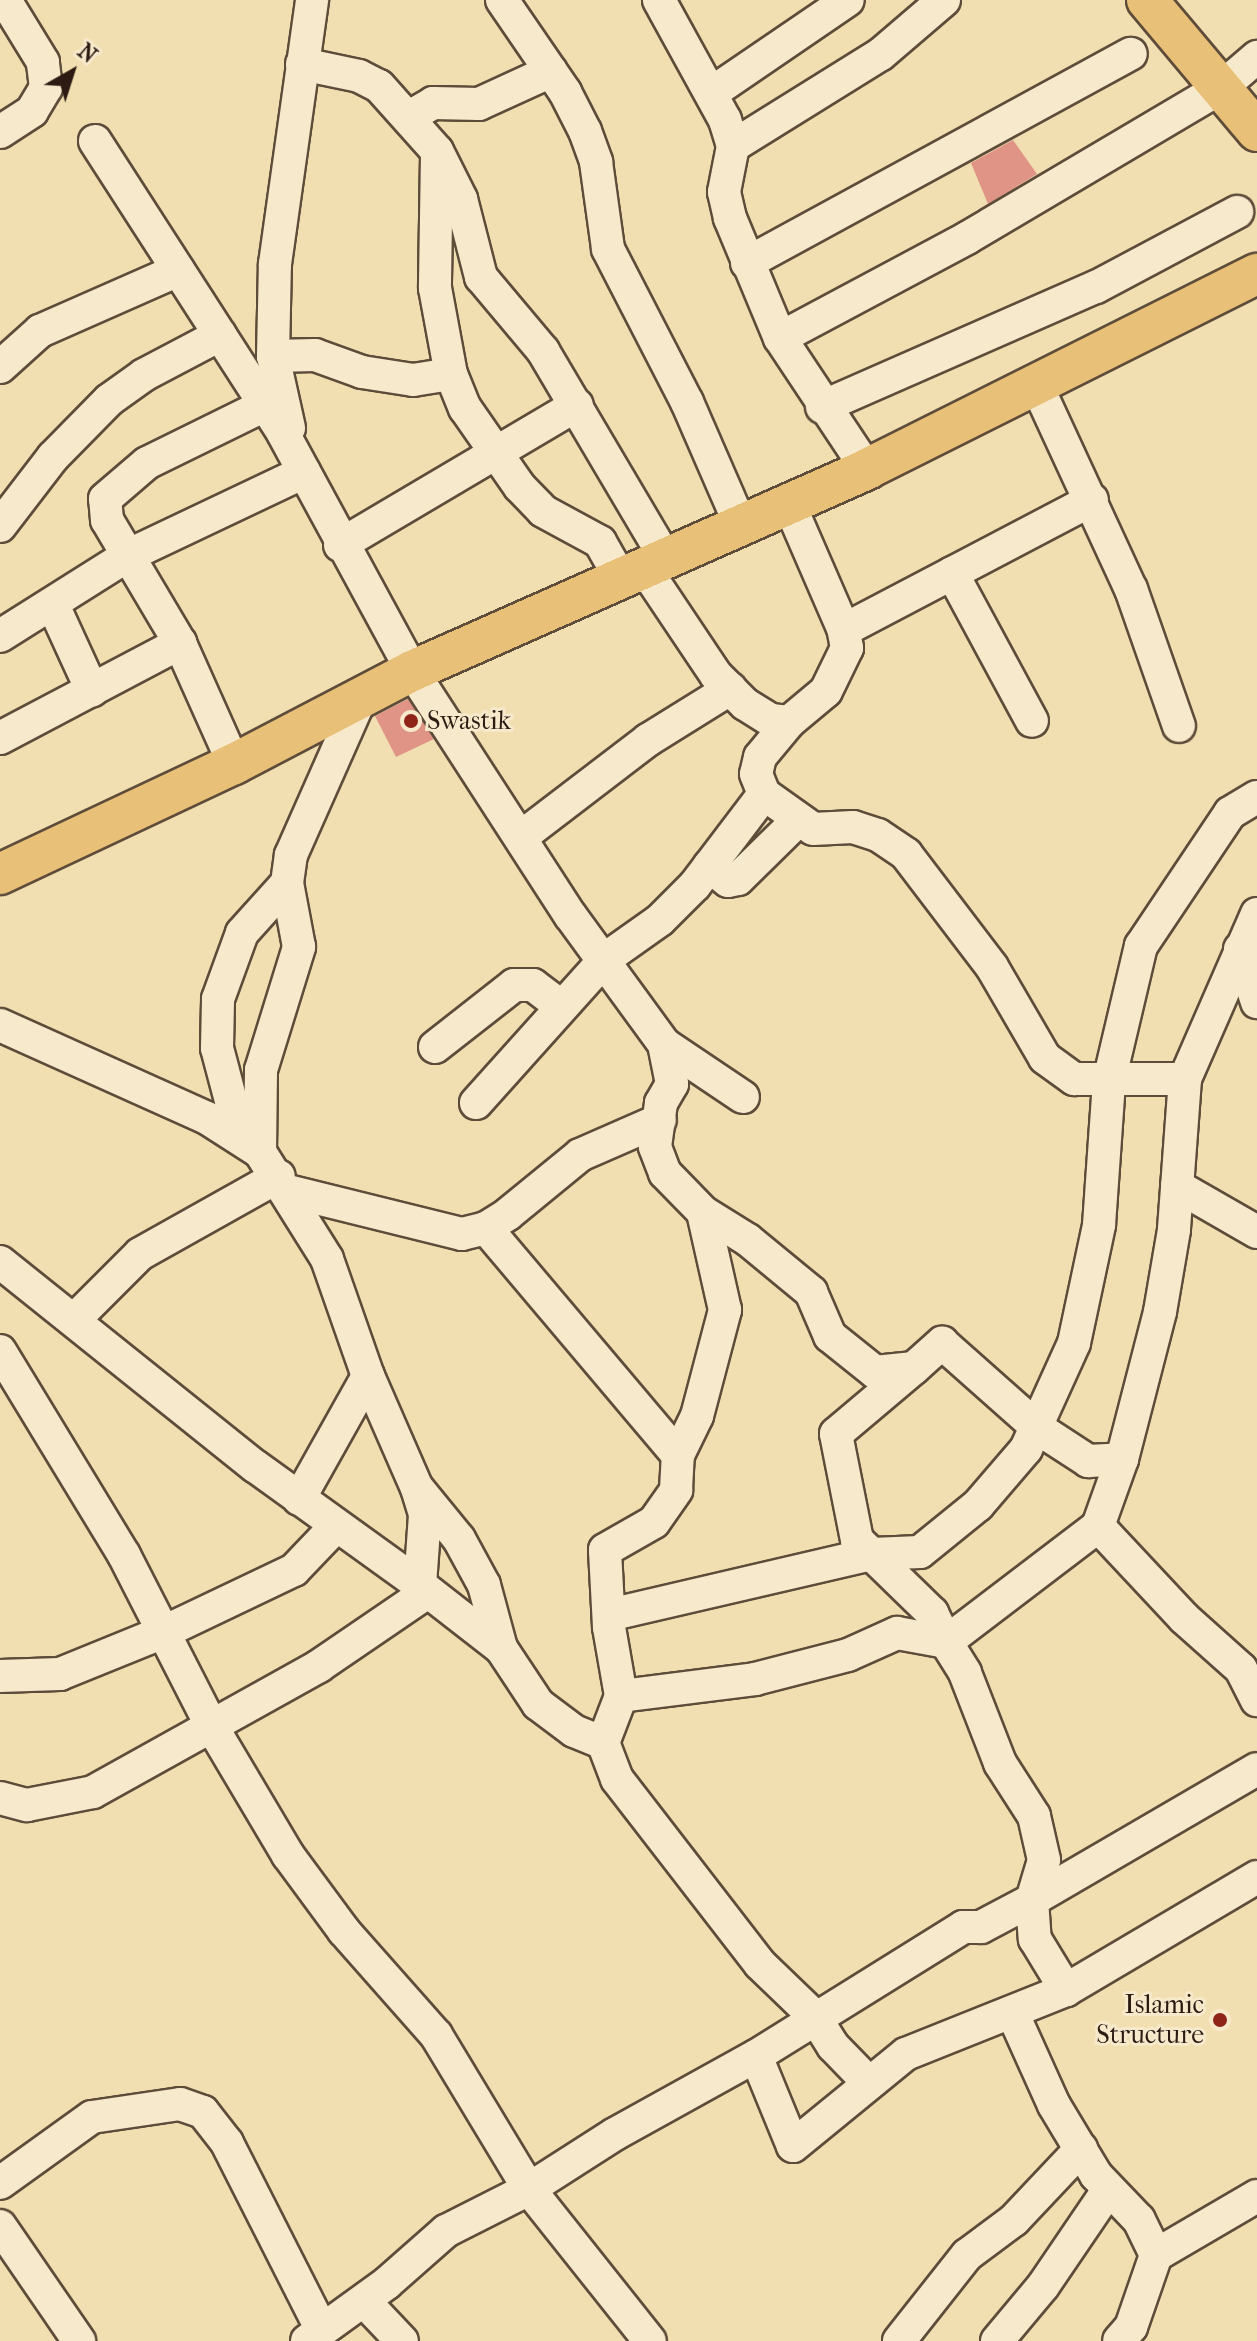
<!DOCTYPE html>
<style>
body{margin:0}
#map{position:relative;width:1257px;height:2341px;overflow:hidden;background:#f2dfb1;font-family:"IM FELL French Canon",serif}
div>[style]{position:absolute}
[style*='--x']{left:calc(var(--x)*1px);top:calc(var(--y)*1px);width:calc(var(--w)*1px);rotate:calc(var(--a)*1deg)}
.building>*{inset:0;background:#df9485}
.roads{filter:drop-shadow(2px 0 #5e4c3a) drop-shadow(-2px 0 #5e4c3a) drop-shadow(0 2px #5e4c3a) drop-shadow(0 -2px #5e4c3a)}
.minor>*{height:32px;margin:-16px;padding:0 16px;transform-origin:16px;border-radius:16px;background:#f7eacc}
.major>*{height:40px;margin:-20px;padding:0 20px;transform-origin:20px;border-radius:20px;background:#e9c078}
.dots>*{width:22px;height:22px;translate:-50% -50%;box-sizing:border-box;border:4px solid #f7eacc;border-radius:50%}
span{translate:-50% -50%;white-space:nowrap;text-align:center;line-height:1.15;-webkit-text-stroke:6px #f7eacc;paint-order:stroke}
.poi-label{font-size:26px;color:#2d1b13}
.left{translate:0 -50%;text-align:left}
.right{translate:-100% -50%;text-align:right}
.north{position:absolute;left:32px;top:32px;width:80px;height:80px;-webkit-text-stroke:6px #f7eacc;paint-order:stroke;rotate:39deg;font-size:22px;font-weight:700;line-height:32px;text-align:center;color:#2d1b13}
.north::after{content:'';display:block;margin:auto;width:28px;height:36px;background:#2d1b13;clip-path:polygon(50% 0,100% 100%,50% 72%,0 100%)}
</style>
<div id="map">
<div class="building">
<div style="clip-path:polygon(1013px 140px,1037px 174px,988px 204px,971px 163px)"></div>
<div style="clip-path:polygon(408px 699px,434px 739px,396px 757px,375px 716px)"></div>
</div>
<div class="roads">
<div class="minor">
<div style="--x:502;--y:0;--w:112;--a:55.6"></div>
<div style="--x:565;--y:92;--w:44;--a:62.9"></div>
<div style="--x:585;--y:131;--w:33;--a:70"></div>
<div style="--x:596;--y:162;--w:88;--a:82.1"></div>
<div style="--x:608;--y:249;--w:172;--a:62.7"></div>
<div style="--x:687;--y:402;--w:135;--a:66.5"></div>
<div style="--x:659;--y:0;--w:137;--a:61.2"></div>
<div style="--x:725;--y:120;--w:27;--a:73"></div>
<div style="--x:733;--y:146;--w:47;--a:101.1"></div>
<div style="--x:724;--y:192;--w:27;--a:77"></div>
<div style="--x:730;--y:218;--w:130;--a:67.4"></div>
<div style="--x:780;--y:338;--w:157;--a:56.4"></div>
<div style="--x:302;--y:64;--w:58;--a:11.9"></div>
<div style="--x:359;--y:76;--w:22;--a:27"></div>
<div style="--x:379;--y:86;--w:87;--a:48.3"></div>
<div style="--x:437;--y:151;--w:54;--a:63.4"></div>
<div style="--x:461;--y:199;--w:81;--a:75.6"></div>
<div style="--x:481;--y:277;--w:97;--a:50"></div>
<div style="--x:543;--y:351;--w:242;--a:59.4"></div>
<div style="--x:713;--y:92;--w:163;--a:-34.3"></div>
<div style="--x:409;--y:117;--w:28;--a:-30"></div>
<div style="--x:433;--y:103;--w:46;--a:1.2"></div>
<div style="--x:479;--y:104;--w:79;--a:-24.6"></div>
<div style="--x:0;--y:132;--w:38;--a:-33"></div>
<div style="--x:32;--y:111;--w:27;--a:-59"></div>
<div style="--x:46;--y:88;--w:26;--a:-97"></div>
<div style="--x:43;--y:62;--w:73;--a:-121.5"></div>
<div style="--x:95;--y:141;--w:347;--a:57.2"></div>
<div style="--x:283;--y:433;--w:271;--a:61.5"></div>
<div style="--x:412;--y:671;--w:291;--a:57.1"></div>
<div style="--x:570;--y:915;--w:160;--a:53.9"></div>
<div style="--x:664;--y:1044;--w:41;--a:78.7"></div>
<div style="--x:672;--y:1084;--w:22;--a:120"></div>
<div style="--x:661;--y:1103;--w:44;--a:97.8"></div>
<div style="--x:655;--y:1147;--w:28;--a:69"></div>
<div style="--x:665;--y:1173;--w:54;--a:45.7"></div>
<div style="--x:703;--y:1212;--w:53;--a:31.9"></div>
<div style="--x:748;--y:1240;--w:82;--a:39.5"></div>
<div style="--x:811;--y:1292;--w:48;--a:66.6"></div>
<div style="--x:830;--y:1336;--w:58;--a:38.7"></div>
<div style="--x:875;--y:1372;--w:39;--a:-6"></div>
<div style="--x:914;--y:1368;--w:38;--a:-42"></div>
<div style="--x:942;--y:1343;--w:130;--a:41.6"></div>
<div style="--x:1039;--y:1429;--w:59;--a:33.1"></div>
<div style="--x:1088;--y:1461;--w:34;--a:-3"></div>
<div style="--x:733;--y:146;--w:174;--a:-31.9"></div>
<div style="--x:881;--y:54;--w:83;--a:-40.6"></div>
<div style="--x:437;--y:155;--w:133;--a:90.9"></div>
<div style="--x:435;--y:288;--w:87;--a:79.5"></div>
<div style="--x:451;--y:374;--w:37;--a:68"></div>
<div style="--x:465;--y:408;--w:96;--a:55.2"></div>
<div style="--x:520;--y:487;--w:33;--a:46"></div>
<div style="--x:543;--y:511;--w:65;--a:28.5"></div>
<div style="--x:600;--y:542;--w:43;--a:60.4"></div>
<div style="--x:747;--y:263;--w:437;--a:-28.6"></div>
<div style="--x:780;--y:338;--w:212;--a:-28.1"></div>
<div style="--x:967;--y:238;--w:295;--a:-30.6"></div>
<div style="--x:1221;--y:88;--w:48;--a:-40.7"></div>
<div style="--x:273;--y:356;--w:42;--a:-1.4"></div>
<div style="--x:315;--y:355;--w:50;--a:19.9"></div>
<div style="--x:362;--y:372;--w:52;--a:8.9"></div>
<div style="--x:413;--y:380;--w:38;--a:-9"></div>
<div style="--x:0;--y:367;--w:54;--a:-42"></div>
<div style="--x:40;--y:331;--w:151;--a:-23.8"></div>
<div style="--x:1037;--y:386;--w:224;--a:65.2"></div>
<div style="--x:1131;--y:589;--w:145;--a:70.7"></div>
<div style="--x:822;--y:407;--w:299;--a:-23.7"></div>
<div style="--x:1096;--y:287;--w:160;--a:-28"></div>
<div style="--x:289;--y:428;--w:74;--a:-102.5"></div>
<div style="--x:273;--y:356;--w:92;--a:-88.8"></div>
<div style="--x:275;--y:264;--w:267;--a:-82"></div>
<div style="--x:0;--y:526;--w:87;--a:-52.5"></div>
<div style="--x:53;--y:457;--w:80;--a:-45.5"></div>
<div style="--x:109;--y:400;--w:43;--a:-35.5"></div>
<div style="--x:144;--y:375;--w:86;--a:-27.8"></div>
<div style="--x:340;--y:545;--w:275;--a:-30.6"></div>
<div style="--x:645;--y:569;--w:128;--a:56.2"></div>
<div style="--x:716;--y:675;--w:41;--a:45"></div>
<div style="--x:745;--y:704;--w:31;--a:32"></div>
<div style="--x:771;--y:720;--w:18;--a:6"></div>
<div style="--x:789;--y:722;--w:48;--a:-40"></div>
<div style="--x:826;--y:691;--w:48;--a:-64"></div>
<div style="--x:847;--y:648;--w:20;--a:-101"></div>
<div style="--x:843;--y:628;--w:135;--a:-113.5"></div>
<div style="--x:952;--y:573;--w:168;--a:61.6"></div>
<div style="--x:53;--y:605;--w:94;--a:65.4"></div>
<div style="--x:844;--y:630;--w:280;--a:-27.7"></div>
<div style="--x:0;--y:636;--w:150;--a:-32.2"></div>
<div style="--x:127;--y:556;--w:196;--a:-25.4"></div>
<div style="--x:789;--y:722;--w:45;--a:129.6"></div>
<div style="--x:760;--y:757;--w:17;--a:103"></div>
<div style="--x:756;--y:774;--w:22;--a:68"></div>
<div style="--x:764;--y:794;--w:60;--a:35.5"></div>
<div style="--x:813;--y:829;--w:40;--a:-2.9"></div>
<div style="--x:853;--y:827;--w:26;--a:18"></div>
<div style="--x:878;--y:835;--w:34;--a:34"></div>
<div style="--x:906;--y:854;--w:142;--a:52.7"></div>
<div style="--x:992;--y:967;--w:105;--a:59.8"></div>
<div style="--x:1045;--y:1058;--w:36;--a:36"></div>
<div style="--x:1074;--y:1079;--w:111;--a:0"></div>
<div style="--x:0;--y:738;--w:204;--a:-27.8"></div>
<div style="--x:234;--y:764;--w:133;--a:-114.1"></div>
<div style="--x:180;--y:643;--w:143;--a:-120.7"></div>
<div style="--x:107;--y:520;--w:21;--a:-95"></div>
<div style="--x:105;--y:499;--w:55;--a:-40.6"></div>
<div style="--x:147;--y:463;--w:129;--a:-26.2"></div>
<div style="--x:521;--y:837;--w:160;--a:-37.4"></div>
<div style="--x:648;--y:740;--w:97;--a:-31.9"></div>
<div style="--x:709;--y:866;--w:24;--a:38"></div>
<div style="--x:728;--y:881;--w:10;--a:-11"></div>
<div style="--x:738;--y:879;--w:83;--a:-44.5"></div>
<div style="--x:1257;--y:914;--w:180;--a:113.6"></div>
<div style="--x:1185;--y:1079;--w:151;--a:94.2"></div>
<div style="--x:1174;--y:1230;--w:83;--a:99.7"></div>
<div style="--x:1160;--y:1312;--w:152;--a:104.5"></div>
<div style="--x:1122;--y:1459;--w:71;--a:109.7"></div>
<div style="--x:1098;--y:1526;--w:126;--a:46.9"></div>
<div style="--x:1184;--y:1618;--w:76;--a:41.8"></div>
<div style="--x:1241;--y:1669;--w:35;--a:63"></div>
<div style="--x:1240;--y:949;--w:56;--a:72.2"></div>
<div style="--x:0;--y:1025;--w:227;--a:24.2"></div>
<div style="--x:207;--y:1118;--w:63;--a:32.7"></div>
<div style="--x:260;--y:1152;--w:126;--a:57.9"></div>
<div style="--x:327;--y:1259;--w:124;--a:70.7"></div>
<div style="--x:368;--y:1376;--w:122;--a:66.4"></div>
<div style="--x:417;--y:1488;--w:28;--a:73"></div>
<div style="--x:425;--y:1515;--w:70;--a:94.1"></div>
<div style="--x:420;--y:1585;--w:103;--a:37.9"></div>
<div style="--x:501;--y:1648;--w:67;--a:56.5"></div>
<div style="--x:538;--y:1704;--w:45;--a:36.9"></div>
<div style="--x:574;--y:1731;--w:31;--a:22"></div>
<div style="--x:664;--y:1044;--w:95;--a:33.9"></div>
<div style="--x:435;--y:1047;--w:100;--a:-38.1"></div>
<div style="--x:514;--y:985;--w:19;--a:0"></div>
<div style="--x:533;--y:985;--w:36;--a:37"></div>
<div style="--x:476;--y:1103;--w:193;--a:-48.1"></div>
<div style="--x:605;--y:959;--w:67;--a:-35.3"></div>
<div style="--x:660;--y:920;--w:49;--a:-45"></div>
<div style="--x:695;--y:885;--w:114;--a:-52.8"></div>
<div style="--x:240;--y:1135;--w:90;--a:-104.8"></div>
<div style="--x:217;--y:1048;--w:49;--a:-88.8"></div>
<div style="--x:218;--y:999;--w:70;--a:-70"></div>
<div style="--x:242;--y:933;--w:67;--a:-48"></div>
<div style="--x:260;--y:1152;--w:82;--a:-89.3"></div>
<div style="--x:261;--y:1070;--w:129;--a:-72.8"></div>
<div style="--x:299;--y:947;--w:65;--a:-100.6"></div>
<div style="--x:287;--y:883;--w:28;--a:-82"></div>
<div style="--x:291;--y:855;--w:173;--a:-66.1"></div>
<div style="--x:1177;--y:1186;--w:92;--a:29.9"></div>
<div style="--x:288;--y:1191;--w:179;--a:13.9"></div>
<div style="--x:462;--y:1234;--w:25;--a:-14"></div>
<div style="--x:486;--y:1228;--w:26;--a:-32"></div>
<div style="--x:508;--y:1214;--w:93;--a:-39.3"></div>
<div style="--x:580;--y:1155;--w:87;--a:-23.6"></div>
<div style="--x:486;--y:1228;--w:297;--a:49.8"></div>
<div style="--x:0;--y:1262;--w:327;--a:38.7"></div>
<div style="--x:255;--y:1466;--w:203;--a:35.8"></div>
<div style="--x:74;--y:1320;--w:93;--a:-45"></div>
<div style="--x:140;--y:1254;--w:159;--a:-29.3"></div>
<div style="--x:0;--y:1351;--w:239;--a:58.7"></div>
<div style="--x:124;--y:1555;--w:193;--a:62.9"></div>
<div style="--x:212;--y:1727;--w:149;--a:59.3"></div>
<div style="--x:288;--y:1855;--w:94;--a:53.6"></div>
<div style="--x:344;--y:1931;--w:139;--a:48.5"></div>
<div style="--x:436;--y:2035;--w:180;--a:58.9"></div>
<div style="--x:529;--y:2189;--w:194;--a:51.5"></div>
<div style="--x:914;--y:1368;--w:102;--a:139.8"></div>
<div style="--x:836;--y:1434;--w:108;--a:78.8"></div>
<div style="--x:857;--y:1540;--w:105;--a:44.2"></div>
<div style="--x:932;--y:1613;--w:32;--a:64"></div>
<div style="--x:946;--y:1642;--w:191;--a:-37.3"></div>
<div style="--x:419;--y:1490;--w:63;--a:50.8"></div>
<div style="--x:459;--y:1539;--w:52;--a:61.5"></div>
<div style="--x:484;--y:1585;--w:65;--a:74.9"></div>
<div style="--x:299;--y:1499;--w:141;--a:-60.7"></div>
<div style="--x:609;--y:1615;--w:270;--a:-13.1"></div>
<div style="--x:872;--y:1554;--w:48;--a:-2.4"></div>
<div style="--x:920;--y:1552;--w:75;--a:-39"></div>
<div style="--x:978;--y:1505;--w:74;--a:-49.4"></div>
<div style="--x:1026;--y:1449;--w:116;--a:-65.6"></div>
<div style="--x:1074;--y:1343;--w:121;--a:-78"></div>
<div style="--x:1099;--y:1225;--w:144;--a:-86"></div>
<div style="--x:1109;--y:1081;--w:139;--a:-76.7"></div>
<div style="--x:1141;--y:946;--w:160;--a:-56.2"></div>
<div style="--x:1230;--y:813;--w:31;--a:-31"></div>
<div style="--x:0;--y:1676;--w:60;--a:-1.9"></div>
<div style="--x:60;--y:1674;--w:114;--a:-22.1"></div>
<div style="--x:166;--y:1631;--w:142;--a:-25.5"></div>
<div style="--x:294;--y:1570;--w:61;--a:-46.3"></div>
<div style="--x:621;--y:1696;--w:70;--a:-99.9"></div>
<div style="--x:609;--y:1627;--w:77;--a:-93"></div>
<div style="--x:605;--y:1550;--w:56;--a:-29.7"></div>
<div style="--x:654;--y:1522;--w:39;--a:-55"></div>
<div style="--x:676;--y:1490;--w:35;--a:-87"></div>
<div style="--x:678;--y:1455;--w:43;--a:-64"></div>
<div style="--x:697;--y:1416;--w:110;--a:-75.2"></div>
<div style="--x:725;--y:1310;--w:100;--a:-102.7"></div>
<div style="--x:0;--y:1798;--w:28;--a:15"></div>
<div style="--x:27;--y:1805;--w:67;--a:-11.1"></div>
<div style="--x:93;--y:1792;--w:259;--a:-29.1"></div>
<div style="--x:319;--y:1666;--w:130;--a:-34.3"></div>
<div style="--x:1012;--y:2012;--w:102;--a:65.7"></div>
<div style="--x:1054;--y:2105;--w:82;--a:59"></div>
<div style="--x:1096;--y:2175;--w:62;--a:46.3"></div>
<div style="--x:1139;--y:2220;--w:39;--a:64"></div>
<div style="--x:1156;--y:2255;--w:76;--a:109.1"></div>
<div style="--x:1131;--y:2327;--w:18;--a:131"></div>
<div style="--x:756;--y:2056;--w:244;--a:-31.9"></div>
<div style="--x:963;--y:1927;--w:18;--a:0"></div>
<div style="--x:981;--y:1927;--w:58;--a:-27.9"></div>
<div style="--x:1032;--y:1900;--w:260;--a:-30.2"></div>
<div style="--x:868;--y:2082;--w:50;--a:-134.2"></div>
<div style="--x:833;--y:2046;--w:36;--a:-122"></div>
<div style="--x:814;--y:2016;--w:75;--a:-136.1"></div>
<div style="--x:760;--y:1964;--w:234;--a:-127.7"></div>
<div style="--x:617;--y:1779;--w:39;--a:-111"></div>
<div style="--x:603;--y:1743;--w:50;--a:-69"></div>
<div style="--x:621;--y:1696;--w:135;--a:-7.2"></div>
<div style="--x:755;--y:1679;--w:96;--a:-14.5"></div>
<div style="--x:848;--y:1655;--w:54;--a:-24.2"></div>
<div style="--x:897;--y:1633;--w:50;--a:10.4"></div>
<div style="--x:946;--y:1642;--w:36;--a:58"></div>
<div style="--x:965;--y:1673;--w:97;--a:68.7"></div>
<div style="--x:1000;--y:1763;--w:63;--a:57.3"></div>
<div style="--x:1034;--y:1816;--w:45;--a:77.2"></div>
<div style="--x:1044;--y:1860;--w:42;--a:106.7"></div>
<div style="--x:1032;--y:1900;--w:39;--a:86"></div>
<div style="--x:1035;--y:1939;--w:60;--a:58.7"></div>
<div style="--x:0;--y:2183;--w:113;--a:-35.7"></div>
<div style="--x:92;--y:2117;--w:89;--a:-8.4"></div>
<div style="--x:180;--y:2104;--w:24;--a:19"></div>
<div style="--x:203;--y:2112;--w:39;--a:52"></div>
<div style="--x:227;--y:2143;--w:210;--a:63.1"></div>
<div style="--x:0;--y:2226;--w:140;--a:55.5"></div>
<div style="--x:1156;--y:2255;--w:117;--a:-30.3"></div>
<div style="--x:364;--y:2301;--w:55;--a:46.5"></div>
<div style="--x:307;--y:2341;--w:99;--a:-35.9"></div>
<div style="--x:387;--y:2283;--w:79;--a:-41.4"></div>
<div style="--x:446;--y:2231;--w:93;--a:-26.8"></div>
<div style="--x:529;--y:2189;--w:102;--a:-32.6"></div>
<div style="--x:615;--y:2134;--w:161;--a:-29"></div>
<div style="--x:756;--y:2056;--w:97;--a:67.7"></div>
<div style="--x:793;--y:2146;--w:146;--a:-39.2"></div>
<div style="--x:906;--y:2054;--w:172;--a:-21.8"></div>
<div style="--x:1066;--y:1990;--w:222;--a:-30.6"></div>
<div style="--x:899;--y:2341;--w:110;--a:-51.7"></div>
<div style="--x:967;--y:2255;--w:59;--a:-36.7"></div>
<div style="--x:1014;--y:2220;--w:98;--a:-46.7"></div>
<div style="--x:997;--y:2341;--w:72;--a:-50.1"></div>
<div style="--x:1043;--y:2286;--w:117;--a:-55.8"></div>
</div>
<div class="major">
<div style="--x:1147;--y:0;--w:171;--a:50"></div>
<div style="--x:0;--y:874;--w:259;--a:-25.2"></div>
<div style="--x:234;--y:764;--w:201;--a:-27.6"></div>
<div style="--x:412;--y:671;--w:498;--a:-23.9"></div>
<div style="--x:867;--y:469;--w:436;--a:-26.6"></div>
</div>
</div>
<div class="dots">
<div style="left:411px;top:721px;background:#8f2418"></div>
<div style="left:1220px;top:2020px;background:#8f2418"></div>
</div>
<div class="poi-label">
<span class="left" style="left:427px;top:721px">Swastik</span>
<span class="right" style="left:1204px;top:2020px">Islamic<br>Structure</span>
</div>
<div class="north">N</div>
</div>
